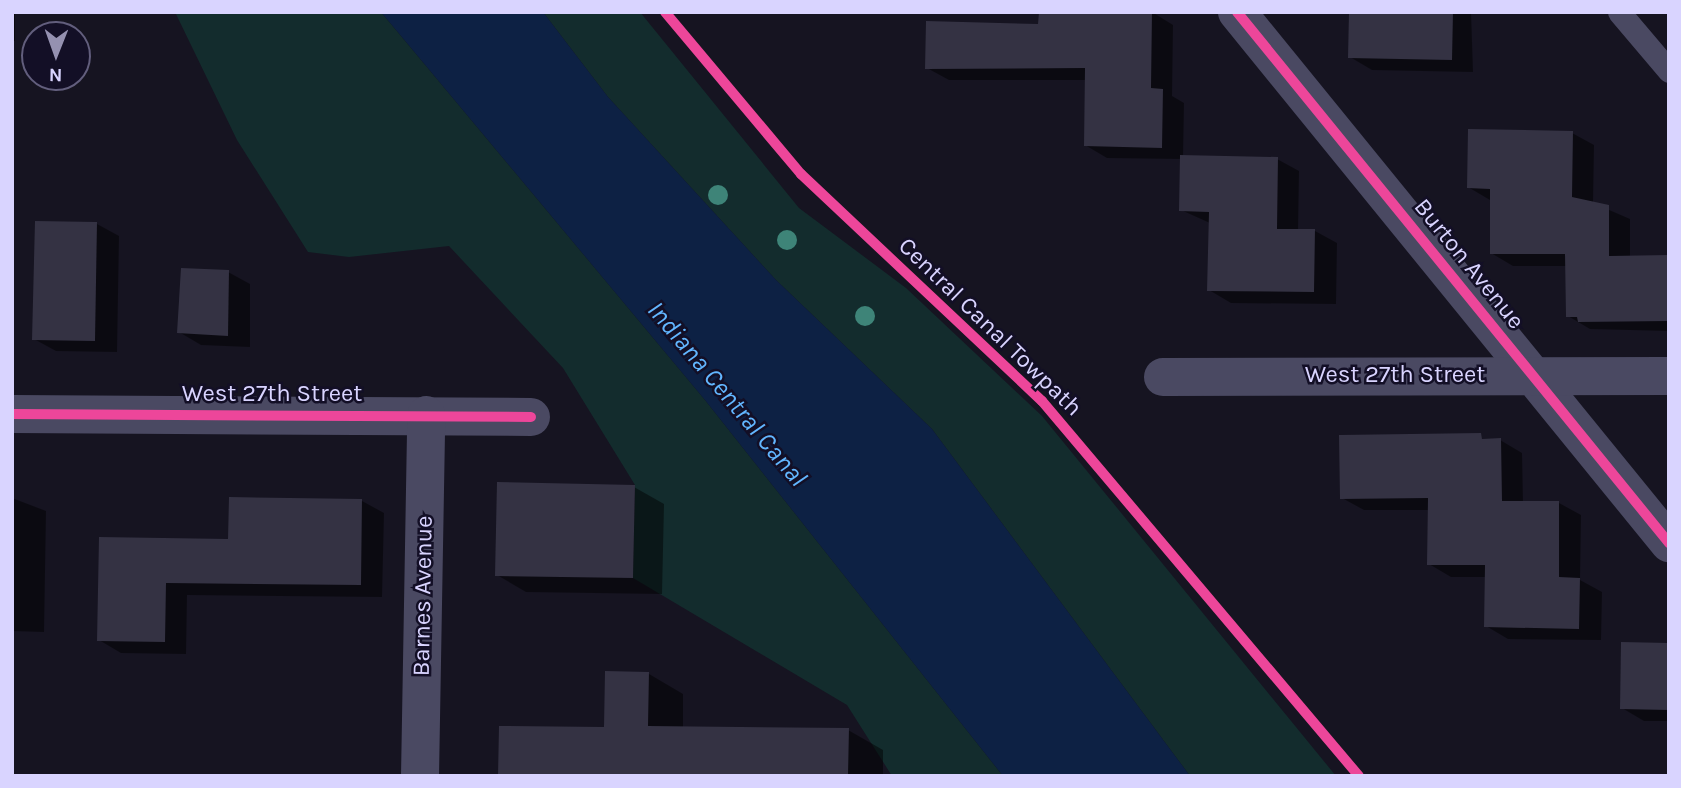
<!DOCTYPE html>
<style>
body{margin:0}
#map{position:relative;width:1681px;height:788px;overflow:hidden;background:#161421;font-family:Karla,sans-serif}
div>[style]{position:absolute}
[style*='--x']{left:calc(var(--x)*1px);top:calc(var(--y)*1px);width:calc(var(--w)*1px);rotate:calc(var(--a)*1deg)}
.green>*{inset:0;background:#132c2d}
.water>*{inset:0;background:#0d2144}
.shadow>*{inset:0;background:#0007}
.building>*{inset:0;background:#343243}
.service>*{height:23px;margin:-11.5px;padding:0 11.5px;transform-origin:11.5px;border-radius:11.5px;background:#4a4962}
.minor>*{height:38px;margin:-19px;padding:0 19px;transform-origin:19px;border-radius:19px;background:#4a4962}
.cycleway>*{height:10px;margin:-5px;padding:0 5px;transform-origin:5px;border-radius:5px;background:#ed469a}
.trees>*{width:20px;height:20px;margin:-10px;border-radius:50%;background:#3e8478}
span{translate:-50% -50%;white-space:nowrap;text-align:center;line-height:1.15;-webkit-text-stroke:5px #130f26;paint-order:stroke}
.street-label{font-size:24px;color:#d9d4ff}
.water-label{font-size:26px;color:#62b6ff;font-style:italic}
.frame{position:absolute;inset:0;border:14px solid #d9d4ff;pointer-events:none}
.north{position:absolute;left:21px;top:21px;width:70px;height:70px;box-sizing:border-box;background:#130f26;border:2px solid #625e7d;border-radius:50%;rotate:181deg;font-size:19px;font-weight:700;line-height:28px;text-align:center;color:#d9d4ff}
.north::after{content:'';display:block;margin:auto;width:24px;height:32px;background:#9591b1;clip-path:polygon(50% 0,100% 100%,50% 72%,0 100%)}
</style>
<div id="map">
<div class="green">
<div style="clip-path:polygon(175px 12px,381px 12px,705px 400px,1003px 776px,892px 776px,847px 705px,633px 578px,635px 485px,563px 368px,449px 246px,349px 257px,308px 252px,237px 140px)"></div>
<div style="clip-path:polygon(543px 12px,640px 12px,799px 208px,906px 288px,1042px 416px,1336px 776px,1190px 776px,932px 429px,776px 280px,608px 97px)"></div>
</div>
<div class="water">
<div style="clip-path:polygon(381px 12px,543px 12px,608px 97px,776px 280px,932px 429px,1190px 776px,1003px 776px,705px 400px)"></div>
</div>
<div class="shadow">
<div style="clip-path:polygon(12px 12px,15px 12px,15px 41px,12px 41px)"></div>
<div style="clip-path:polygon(1152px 12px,1173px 25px,1172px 96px,1184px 103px,1183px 157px,1277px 159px,1299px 171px,1298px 231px,1315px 231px,1337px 243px,1336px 304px,1231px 303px,1209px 290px,1210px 223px,1181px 210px,1182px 159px,1107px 158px,1085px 145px,1087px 80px,949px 80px,927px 68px,1040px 26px)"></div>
<div style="clip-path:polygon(1351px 12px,1471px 12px,1473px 72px,1372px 70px,1350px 57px)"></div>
<div style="clip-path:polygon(1572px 133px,1594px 145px,1593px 203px,1630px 219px,1630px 257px,1669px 256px,1669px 331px,1590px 329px,1568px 316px,1567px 266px,1513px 266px,1491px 253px,1490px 200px,1468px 187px)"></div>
<div style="clip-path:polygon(97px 224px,119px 236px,117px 352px,56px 351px,34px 339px)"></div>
<div style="clip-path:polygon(228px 272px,250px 284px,250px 347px,201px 345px,179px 332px)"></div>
<div style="clip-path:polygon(1500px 440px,1522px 453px,1523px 503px,1559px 503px,1581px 515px,1580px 580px,1602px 592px,1601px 640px,1508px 639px,1486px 626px,1487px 577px,1451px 577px,1429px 564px,1429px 510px,1364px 510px,1342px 498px)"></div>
<div style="clip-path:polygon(634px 487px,664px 504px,662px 594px,526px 592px,497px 575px)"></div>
<div style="clip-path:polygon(12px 498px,46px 511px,44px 632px,12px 631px)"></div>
<div style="clip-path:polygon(362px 501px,384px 513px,382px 597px,187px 595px,186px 654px,121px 653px,99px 640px,100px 539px,230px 541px)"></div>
<div style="clip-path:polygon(1669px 645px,1669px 721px,1644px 721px,1622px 708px)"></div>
<div style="clip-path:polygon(649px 674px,683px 694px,683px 728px,848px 730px,883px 750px,883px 776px,500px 776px,605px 729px)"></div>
</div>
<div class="building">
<div style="clip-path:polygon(1039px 12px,1152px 12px,1151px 88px,1163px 89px,1162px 148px,1084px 146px,1085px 68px,925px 69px,926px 21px,1038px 24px)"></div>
<div style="clip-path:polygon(1349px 12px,1453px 12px,1452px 60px,1348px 58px)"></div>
<div style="clip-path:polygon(1468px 129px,1573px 131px,1572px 197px,1609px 205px,1609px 256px,1669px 255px,1669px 321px,1578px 322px,1577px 317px,1566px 317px,1565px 254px,1490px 254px,1490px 189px,1467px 188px)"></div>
<div style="clip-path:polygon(1180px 155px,1278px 157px,1277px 229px,1315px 229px,1314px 292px,1207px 291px,1209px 212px,1179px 211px)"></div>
<div style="clip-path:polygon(35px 221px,97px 222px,95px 341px,32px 340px)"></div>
<div style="clip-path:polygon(181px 268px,229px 270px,228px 336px,177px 333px)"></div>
<div style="clip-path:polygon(1481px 433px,1482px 439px,1501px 438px,1502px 501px,1559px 501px,1559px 577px,1580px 578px,1579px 629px,1484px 627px,1485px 565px,1427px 565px,1428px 498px,1340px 499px,1339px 435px)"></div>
<div style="clip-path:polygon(497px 482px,635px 485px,633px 578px,495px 576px)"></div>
<div style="clip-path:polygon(229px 497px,362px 499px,361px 585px,166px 583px,165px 642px,97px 641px,99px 537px,228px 539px)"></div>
<div style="clip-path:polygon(1621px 642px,1669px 643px,1669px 710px,1620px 709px)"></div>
<div style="clip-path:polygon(605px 671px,649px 672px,648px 726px,849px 728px,848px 776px,498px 776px,499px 726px,604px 727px)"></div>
</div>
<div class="service">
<div style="--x:1619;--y:12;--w:77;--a:49.7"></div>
</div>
<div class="minor">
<div style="--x:1237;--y:12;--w:685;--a:50.87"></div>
<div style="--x:1163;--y:377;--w:506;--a:-0.11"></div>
<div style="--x:12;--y:414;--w:519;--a:0.33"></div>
<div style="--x:420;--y:776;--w:361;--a:-89"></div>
</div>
<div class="cycleway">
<div style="--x:665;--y:12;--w:212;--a:50"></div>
<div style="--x:801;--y:174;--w:331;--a:43.3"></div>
<div style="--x:1042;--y:401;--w:491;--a:49.8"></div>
<div style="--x:1237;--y:12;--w:685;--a:50.87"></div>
<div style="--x:12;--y:414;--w:519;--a:0.33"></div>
</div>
<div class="trees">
<div style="left:718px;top:195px"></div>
<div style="left:787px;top:240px"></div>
<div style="left:865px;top:316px"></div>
</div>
<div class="street-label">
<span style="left:1469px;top:264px;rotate:51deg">Burton Avenue</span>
<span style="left:990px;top:327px;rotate:44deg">Central Canal Towpath</span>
<span style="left:1395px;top:375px">West 27th Street</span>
<span style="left:272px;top:394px">West 27th Street</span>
<span style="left:423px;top:596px;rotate:-89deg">Barnes Avenue</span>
</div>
<div class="water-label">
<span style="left:727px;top:394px;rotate:50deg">Indiana Central Canal</span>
</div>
<div class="frame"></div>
<div class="north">N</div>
</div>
